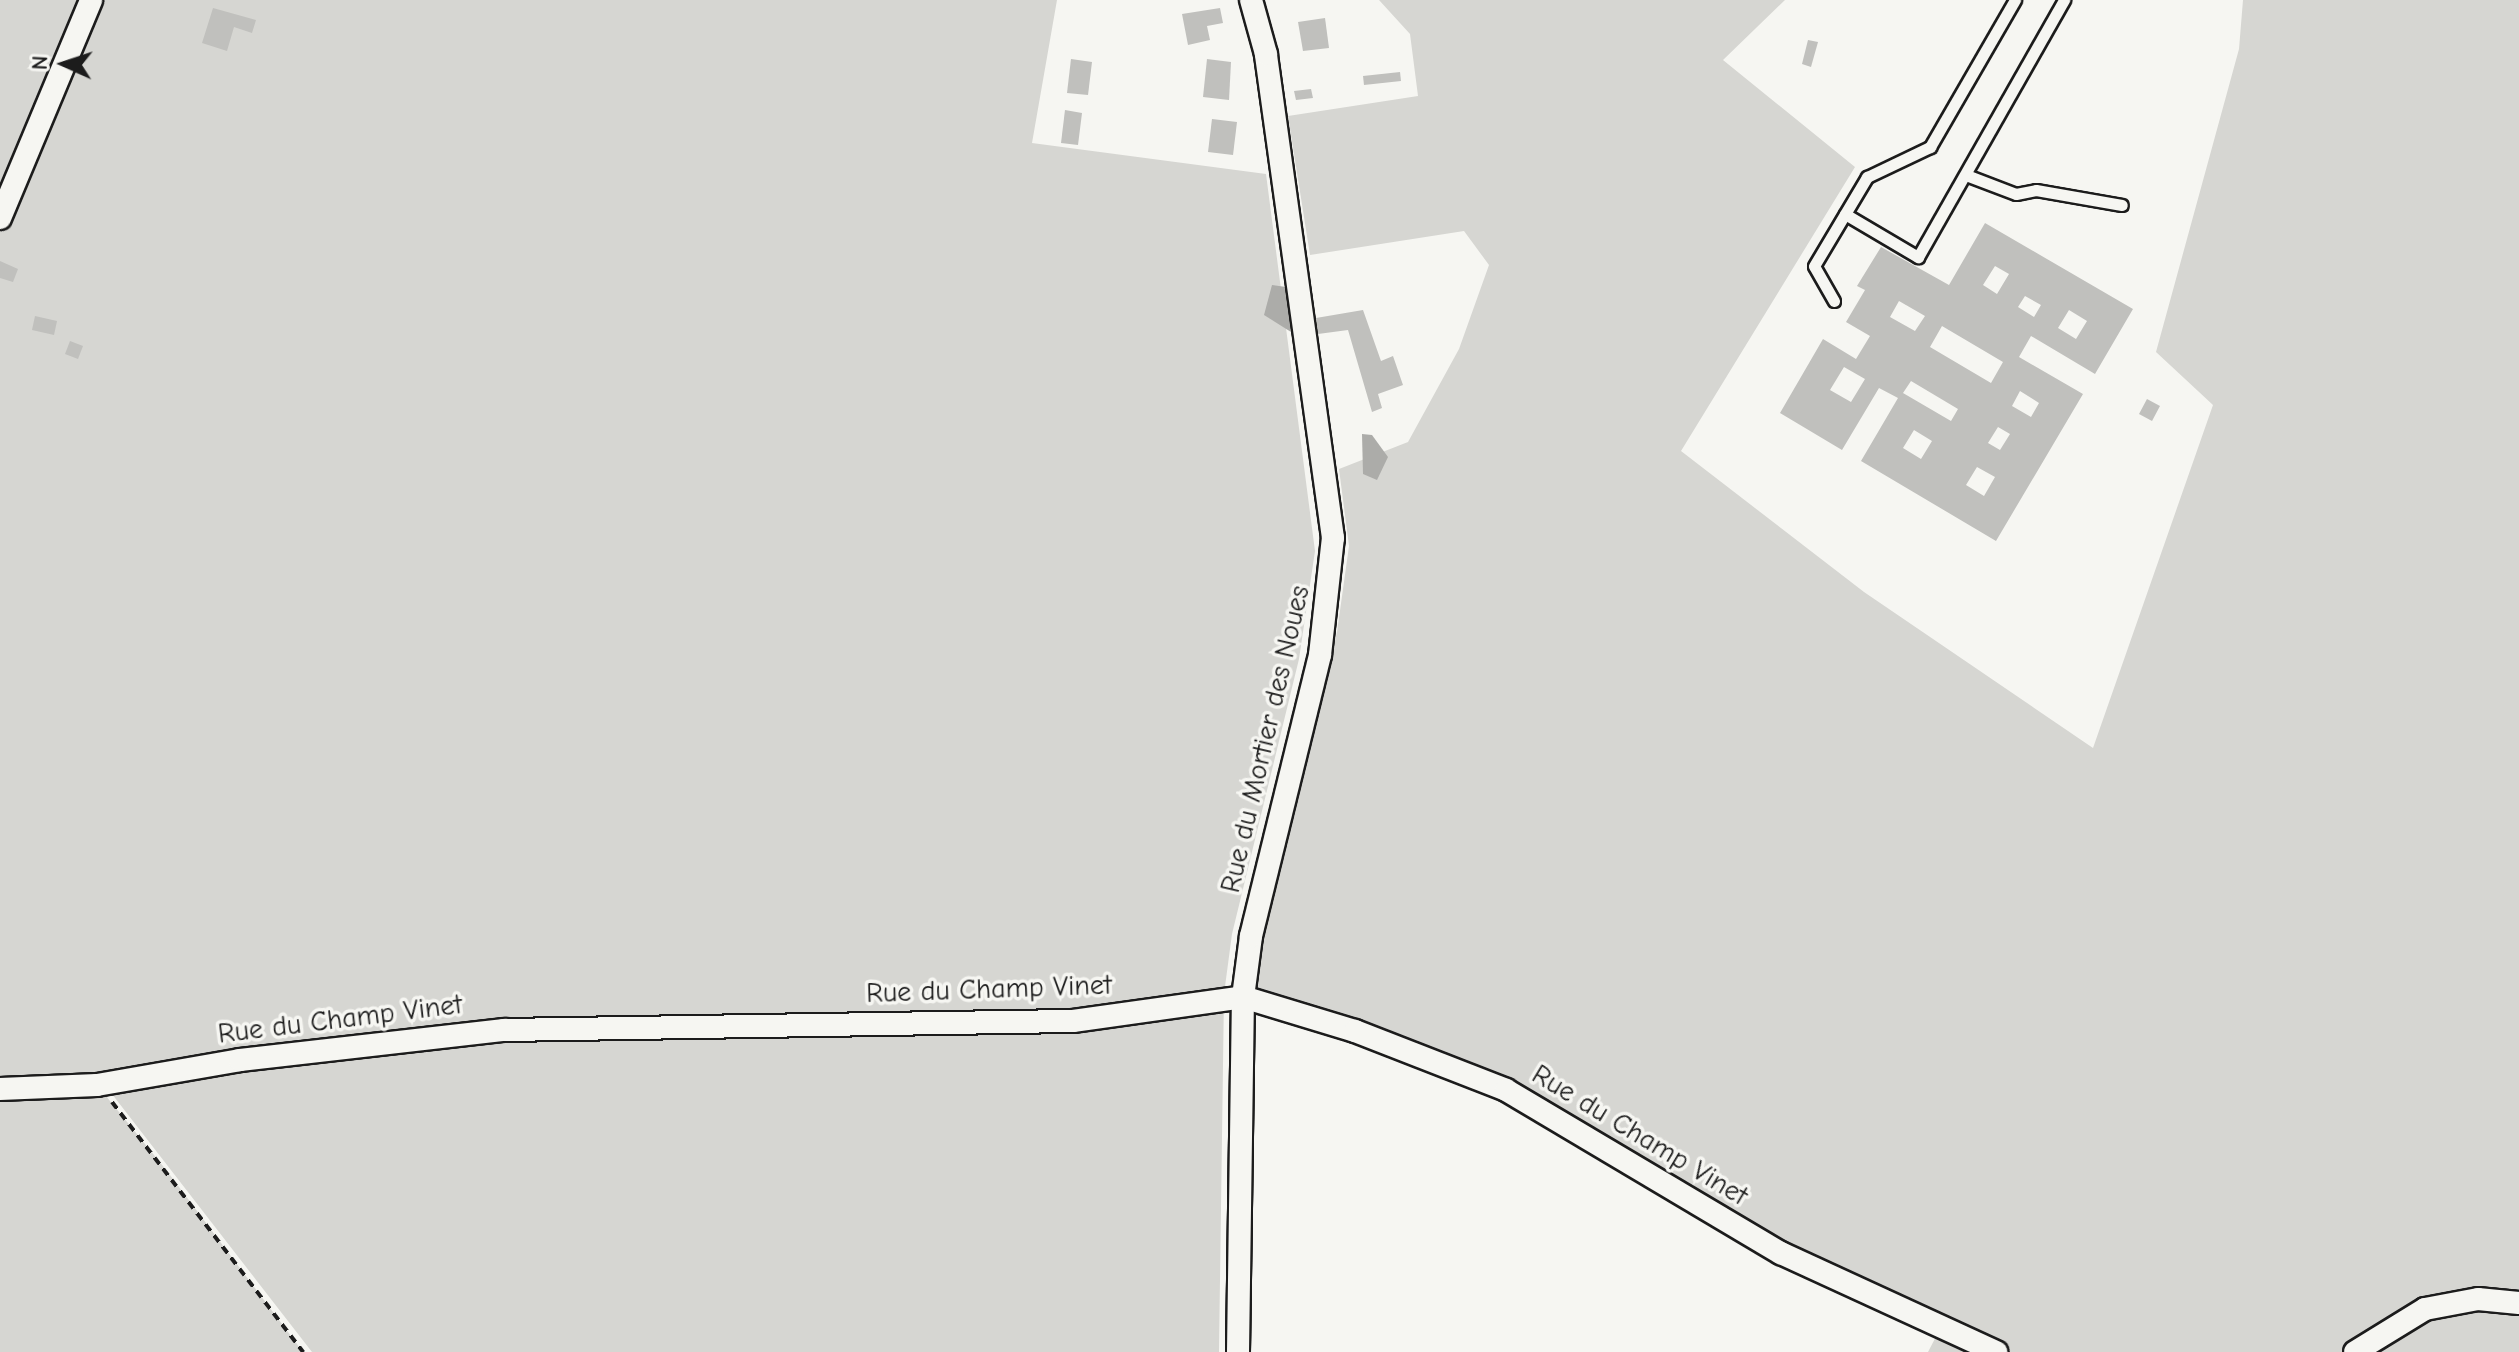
<!DOCTYPE html>
<style>
body{margin:0}
#map{position:relative;width:2519px;height:1352px;overflow:hidden;background:#f6f6f2;font-family:"Comic Neue",sans-serif}
div>[style]{position:absolute}
[style*='--x']{left:calc(var(--x)*1px);top:calc(var(--y)*1px);width:calc(var(--w)*1px);rotate:calc(var(--a)*1deg)}
.green>*{inset:0;background:#d6d6d2}
.water>*{inset:0;background:#acaca9}
.building>*{inset:0;background:#c0c0bd}
.path>*{height:4px;margin-top:-2px;transform-origin:0;background:repeating-linear-gradient(90deg,#1c1c1c 0 8px,transparent 0 14px)}
.roads{filter:drop-shadow(2px 0 #1c1c1c) drop-shadow(-2px 0 #1c1c1c) drop-shadow(0 2px #1c1c1c) drop-shadow(0 -2px #1c1c1c)}
.service>*{height:11px;margin:-5.5px;padding:0 5.5px;transform-origin:5.5px;border-radius:5.5px;background:#f6f6f2}
.minor>*{height:22px;margin:-11px;padding:0 11px;transform-origin:11px;border-radius:11px;background:#f6f6f2}
span{translate:-50% -50%;white-space:nowrap;text-align:center;line-height:1.15;-webkit-text-stroke:7px #f6f6f2;paint-order:stroke}
.street-label{font-size:28px;color:#1c1c1c}
.north{position:absolute;left:24px;top:24px;width:80px;height:80px;-webkit-text-stroke:6px #f6f6f2;paint-order:stroke;rotate:273deg;font-size:22px;font-weight:700;line-height:32px;text-align:center;color:#1c1c1c}
.north::after{content:'';display:block;margin:auto;width:28px;height:36px;background:#1c1c1c;clip-path:polygon(50% 0,100% 100%,50% 72%,0 100%)}
</style>
<div id="map">
<div class="green">
<div style="clip-path:polygon(0 0,1057px 0,1032px 143px,1266px 174px,1315px 551px,1299px 659px,1232px 934px,1224px 994px,1219px 1352px,312px 1352px,98px 1076px,0 1082px)"></div>
<div style="clip-path:polygon(1379px 0,1785px 0,1723px 60px,1855px 167px,1681px 451px,1864px 592px,2093px 748px,2213px 405px,2156px 352px,2239px 49px,2243px 0,2519px 0,2519px 1352px,1928px 1352px,1941px 1327px,1781px 1253px,1506px 1090px,1256px 988px,1262px 937px,1337px 632px,1349px 546px,1339px 469px,1408px 442px,1459px 349px,1489px 265px,1464px 231px,1310px 255px,1288px 116px,1418px 96px,1410px 34px)"></div>
<div style="clip-path:polygon(97px 1085px,167px 1171px,303px 1352px,0 1352px,0 1089px)"></div>
</div>
<div class="water">
<div style="clip-path:polygon(1272px 285px,1286px 287px,1291px 332px,1264px 315px)"></div>
<div style="clip-path:polygon(1362px 434px,1372px 435px,1388px 457px,1377px 480px,1363px 474px)"></div>
</div>
<div class="building">
<div style="clip-path:polygon(213px 8px,256px 20px,252px 33px,234px 27px,227px 51px,202px 43px)"></div>
<div style="clip-path:polygon(1220px 8px,1223px 23px,1207px 26px,1210px 40px,1188px 45px,1182px 14px)"></div>
<div style="clip-path:polygon(1325px 18px,1329px 48px,1303px 51px,1298px 22px)"></div>
<div style="clip-path:polygon(1808px 40px,1818px 42px,1811px 67px,1802px 64px)"></div>
<div style="clip-path:polygon(1071px 59px,1092px 62px,1088px 95px,1067px 93px)"></div>
<div style="clip-path:polygon(1207px 59px,1231px 62px,1229px 100px,1203px 97px)"></div>
<div style="clip-path:polygon(1400px 72px,1401px 81px,1364px 85px,1363px 76px)"></div>
<div style="clip-path:polygon(1311px 89px,1313px 98px,1296px 100px,1294px 91px)"></div>
<div style="clip-path:polygon(1065px 110px,1082px 113px,1078px 145px,1061px 143px)"></div>
<div style="clip-path:polygon(1212px 119px,1237px 122px,1233px 155px,1208px 152px)"></div>
<div style="clip-path:polygon(evenodd,1985px 223px,2133px 309px,2095px 374px,2031px 336px,2019px 357px,2083px 394px,1996px 541px,1861px 461px,1898px 398px,1879px 388px,1842px 450px,1780px 413px,1823px 339px,1856px 359px,1870px 336px,1846px 322px,1865px 290px,1857px 286px,1881px 247px,1949px 285px,1985px 223px,1995px 266px,2009px 274px,1997px 294px,1983px 285px,1995px 266px,1985px 223px,2025px 296px,2041px 305px,2034px 317px,2018px 307px,2025px 296px,1985px 223px,1899px 301px,1925px 316px,1915px 331px,1890px 317px,1899px 301px,1985px 223px,2069px 310px,2087px 321px,2076px 339px,2058px 328px,2069px 310px,1985px 223px,1942px 326px,2003px 362px,1991px 383px,1930px 347px,1942px 326px,1985px 223px,1844px 367px,1865px 379px,1851px 402px,1830px 390px,1844px 367px,1985px 223px,1911px 381px,1958px 409px,1951px 421px,1903px 393px,1911px 381px,1985px 223px,2020px 391px,2039px 403px,2031px 417px,2012px 406px,2020px 391px,1985px 223px,1998px 427px,2010px 434px,2000px 450px,1988px 443px,1998px 427px,1985px 223px,1914px 430px,1932px 441px,1921px 459px,1903px 448px,1914px 430px,1985px 223px,1977px 467px,1995px 477px,1984px 496px,1966px 485px,1977px 467px)"></div>
<div style="clip-path:polygon(0 261px,18px 269px,13px 282px,0 278px)"></div>
<div style="clip-path:polygon(1363px 310px,1381px 361px,1393px 356px,1403px 385px,1378px 394px,1382px 408px,1372px 412px,1348px 330px,1318px 334px,1316px 318px)"></div>
<div style="clip-path:polygon(35px 316px,57px 321px,54px 335px,32px 330px)"></div>
<div style="clip-path:polygon(70px 341px,83px 346px,78px 359px,65px 354px)"></div>
<div style="clip-path:polygon(2147px 399px,2160px 406px,2152px 421px,2139px 414px)"></div>
</div>
<div class="path">
<div style="--x:112;--y:1102;--w:315;--a:52.6"></div>
</div>
<div class="roads">
<div class="service">
<div style="--x:1966;--y:175;--w:53;--a:20.8"></div>
<div style="--x:2016;--y:194;--w:20;--a:-11"></div>
<div style="--x:2036;--y:190;--w:87;--a:9.9"></div>
<div style="--x:1845;--y:214;--w:85;--a:30.5"></div>
<div style="--x:1918;--y:257;--w:296;--a:-60.4"></div>
<div style="--x:1834;--y:301;--w:40;--a:-119.7"></div>
<div style="--x:1814;--y:266;--w:104;--a:-59.2"></div>
<div style="--x:1867;--y:177;--w:70;--a:-25.5"></div>
<div style="--x:1930;--y:147;--w:170;--a:-60"></div>
</div>
<div class="minor">
<div style="--x:0;--y:218;--w:236;--a:-67.3"></div>
<div style="--x:0;--y:1089;--w:97;--a:-2.4"></div>
<div style="--x:97;--y:1085;--w:145;--a:-9.9"></div>
<div style="--x:240;--y:1060;--w:266;--a:-6.5"></div>
<div style="--x:504;--y:1030;--w:569;--a:-0.91"></div>
<div style="--x:1073;--y:1021;--w:172;--a:-8"></div>
<div style="--x:1243;--y:997;--w:117;--a:16.9"></div>
<div style="--x:1355;--y:1031;--w:162;--a:21.3"></div>
<div style="--x:1506;--y:1090;--w:320;--a:30.7"></div>
<div style="--x:1781;--y:1253;--w:237;--a:24.7"></div>
<div style="--x:1238;--y:1352;--w:355;--a:-89.2"></div>
<div style="--x:1243;--y:997;--w:62;--a:-82.5"></div>
<div style="--x:1251;--y:936;--w:289;--a:-76.2"></div>
<div style="--x:1320;--y:655;--w:118;--a:-83.7"></div>
<div style="--x:1333;--y:538;--w:489;--a:-97.9"></div>
<div style="--x:1266;--y:54;--w:56;--a:-105.5"></div>
<div style="--x:2355;--y:1352;--w:82;--a:-31.6"></div>
<div style="--x:2425;--y:1309;--w:54;--a:-10.7"></div>
<div style="--x:2478;--y:1299;--w:41;--a:5.6"></div>
</div>
</div>
<div class="street-label">
<span style="left:1265px;top:739px;rotate:-77deg">Rue du Mortier des Noues</span>
<span style="left:989px;top:989px;rotate:-2deg">Rue du Champ Vinet</span>
<span style="left:340px;top:1019px;rotate:-7deg">Rue du Champ Vinet</span>
<span style="left:1640px;top:1135px;rotate:31deg">Rue du Champ Vinet</span>
</div>
<div class="north">N</div>
</div>
